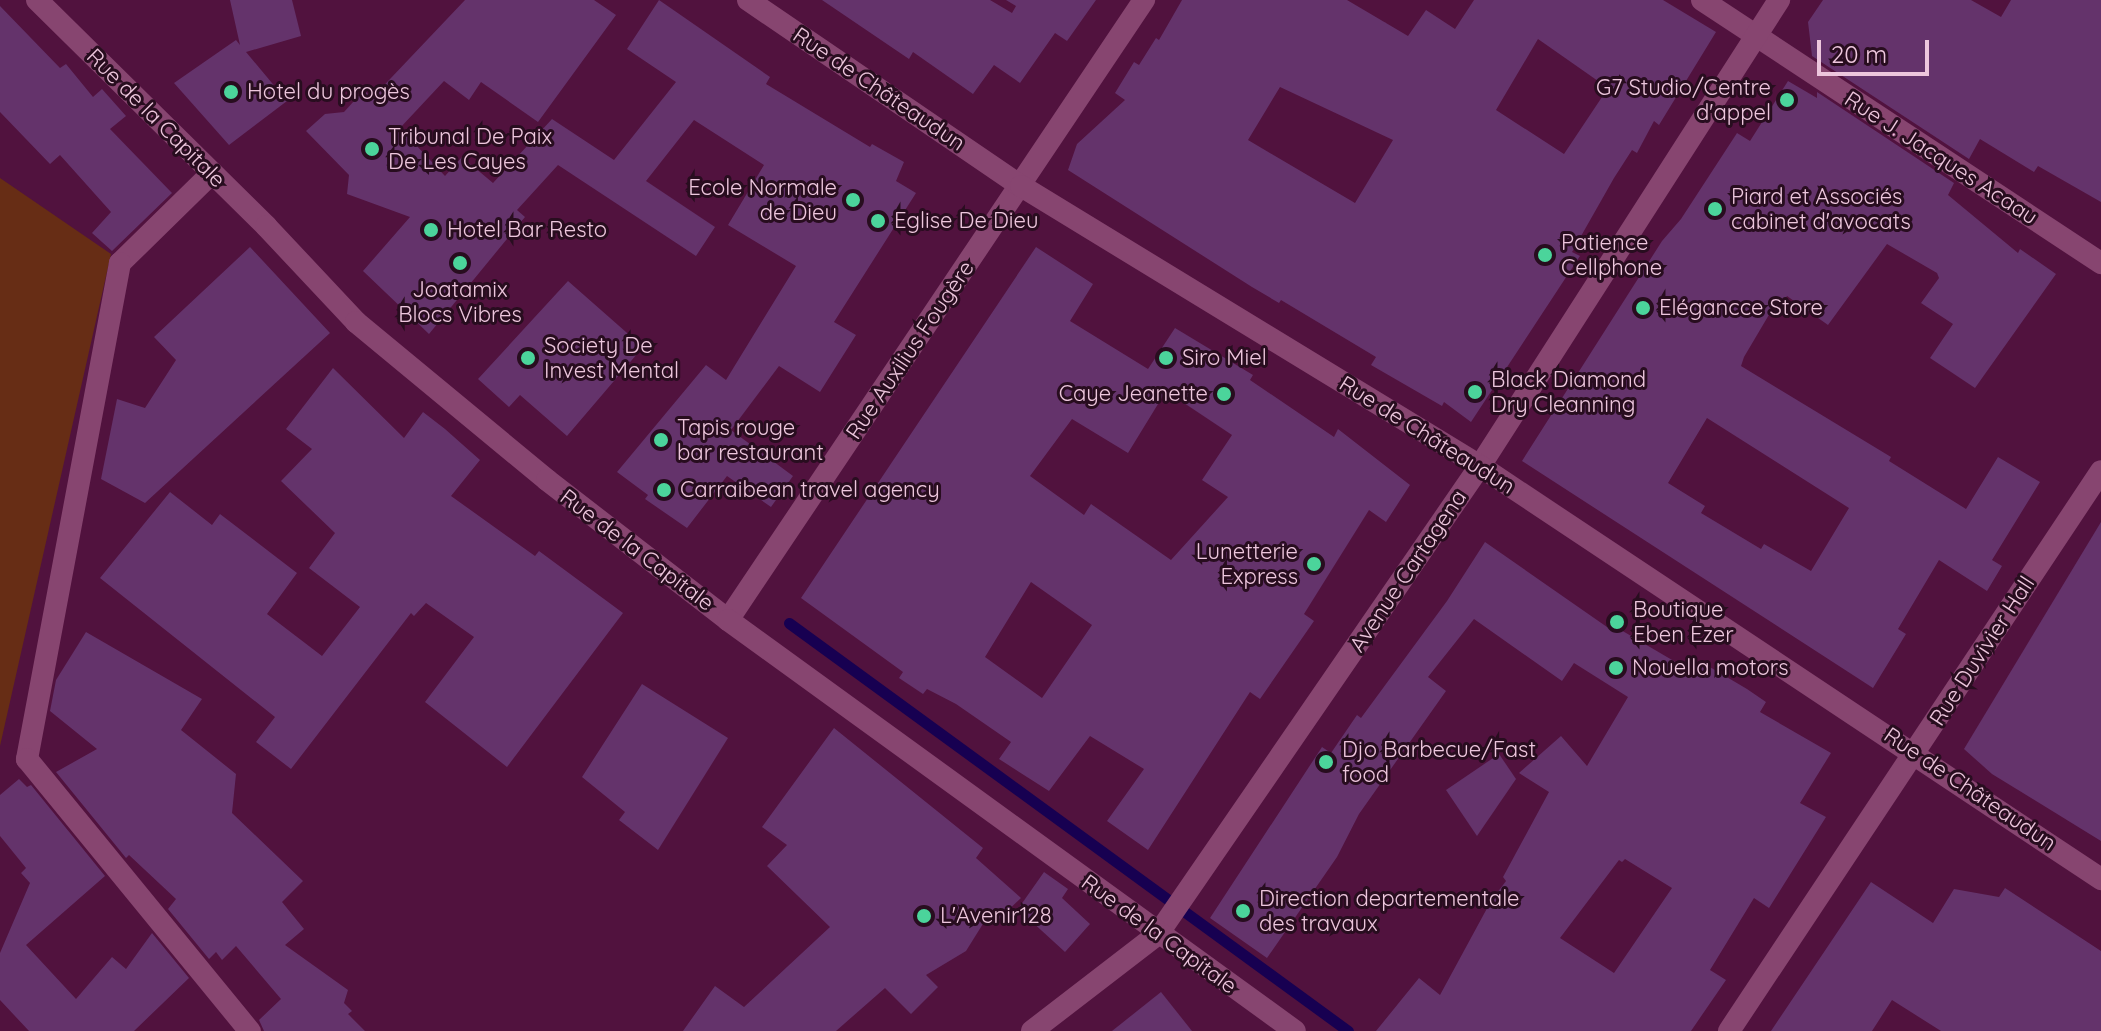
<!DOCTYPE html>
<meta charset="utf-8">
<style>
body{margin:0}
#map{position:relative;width:2101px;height:1031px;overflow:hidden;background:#51123e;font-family:Quicksand,sans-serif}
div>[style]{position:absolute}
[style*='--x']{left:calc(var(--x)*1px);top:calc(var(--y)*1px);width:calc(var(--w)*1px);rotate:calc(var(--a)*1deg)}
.green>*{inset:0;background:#672d15}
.stream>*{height:11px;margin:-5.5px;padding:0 5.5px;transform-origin:5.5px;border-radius:5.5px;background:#170051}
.building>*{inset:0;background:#64336b}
.minor>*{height:22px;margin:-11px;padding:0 11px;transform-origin:11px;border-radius:11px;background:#874570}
.tertiary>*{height:22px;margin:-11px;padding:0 11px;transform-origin:11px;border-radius:11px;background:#874570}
.dots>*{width:22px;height:22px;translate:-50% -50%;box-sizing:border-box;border:4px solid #280d1f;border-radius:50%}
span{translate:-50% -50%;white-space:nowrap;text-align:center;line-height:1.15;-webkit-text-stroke:6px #280d1f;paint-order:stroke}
.poi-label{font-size:22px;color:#edc6dd}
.right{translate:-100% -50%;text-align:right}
.left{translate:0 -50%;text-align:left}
.street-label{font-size:22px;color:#edc6dd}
.scale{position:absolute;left:1817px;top:40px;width:112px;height:36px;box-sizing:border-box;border:4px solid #edc6dd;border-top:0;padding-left:10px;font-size:24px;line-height:28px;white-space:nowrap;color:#edc6dd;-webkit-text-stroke:6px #280d1f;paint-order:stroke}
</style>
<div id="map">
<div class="green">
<div style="clip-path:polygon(0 178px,111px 254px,0 746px)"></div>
</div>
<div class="stream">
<div style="--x:789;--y:623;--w:692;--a:36.12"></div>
</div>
<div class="building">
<div style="clip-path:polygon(230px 0,292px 0,301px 36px,246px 52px,287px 101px,229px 145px,174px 83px,236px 40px,240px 45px)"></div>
<div style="clip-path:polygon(465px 0,594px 0,616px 15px,538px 122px,481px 82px,469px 100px,444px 81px,400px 128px,445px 176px,462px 157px,493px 183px,552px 119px,614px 160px,676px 82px,627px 49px,659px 0,770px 77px,766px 84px,870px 147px,872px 144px,904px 162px,896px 181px,916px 193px,834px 322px,856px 335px,820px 392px,779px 366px,731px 430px,793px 476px,771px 507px,727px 476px,687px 528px,645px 499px,648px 495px,617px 472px,706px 365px,726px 380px,796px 266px,728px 225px,764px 165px,694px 120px,646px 181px,715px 227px,696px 256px,558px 165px,517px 210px,525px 217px,429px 334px,363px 271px,410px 217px,347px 194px,349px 175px,306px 131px,325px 114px,344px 112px,364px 90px,372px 98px)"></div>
<div style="clip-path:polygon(822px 0,990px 0,1012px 13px,1016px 6px,1006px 0,1096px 0,1067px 41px,1055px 33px,1020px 83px,994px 65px,973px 94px,913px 52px,909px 59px)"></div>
<div style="clip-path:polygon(evenodd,1182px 0,1347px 0,1408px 36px,1426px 10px,1455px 29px,1474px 0,1663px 0,1716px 32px,1659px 125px,1654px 121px,1637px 153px,1632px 150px,1614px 178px,1572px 252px,1580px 256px,1471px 422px,1444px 402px,1442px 406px,1371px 365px,1376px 357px,1281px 300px,1279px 303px,1252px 287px,1068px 170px,1077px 144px,1125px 100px,1115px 93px,1134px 62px,1139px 65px,1156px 38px,1159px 40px,1182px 0,1538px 39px,1608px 88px,1564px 154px,1496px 110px,1538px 39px,1182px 0,1280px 87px,1393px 140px,1355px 203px,1248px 140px,1280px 87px)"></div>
<div style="clip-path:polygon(1823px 0,1971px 0,2001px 17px,2011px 0,2101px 0,2101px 202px,2038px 166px,2034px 172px,1980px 139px,1969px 159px,1812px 56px,1808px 22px)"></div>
<div style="clip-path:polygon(0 6px,60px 68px,66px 64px,93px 97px,102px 89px,126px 116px,110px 129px,172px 193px,112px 251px,92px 233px,111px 212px,60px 155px,50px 164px,0 112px)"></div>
<div style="clip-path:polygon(evenodd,1788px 81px,1817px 98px,1817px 92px,1954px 183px,1948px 195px,2018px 253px,2020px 249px,2056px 274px,1975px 388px,1930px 358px,1953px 324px,1921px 303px,1939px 278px,1937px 273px,1887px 244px,1828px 325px,1787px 296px,1778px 311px,1773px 308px,1744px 357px,1741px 366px,1891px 457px,1889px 461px,1966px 509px,1998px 457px,2040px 482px,1992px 560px,2002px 566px,1987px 591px,1939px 560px,1898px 629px,1906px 634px,1873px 688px,1522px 461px,1662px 241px,1681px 219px,1737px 133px,1750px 141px,1788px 81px,1707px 418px,1849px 508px,1811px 571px,1764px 544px,1761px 549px,1701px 513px,1705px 506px,1668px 483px,1707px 418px)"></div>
<div style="clip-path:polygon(250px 247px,330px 333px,145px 503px,101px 479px,117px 399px,145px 408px,176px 360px,154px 337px)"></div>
<div style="clip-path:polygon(evenodd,1036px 247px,1093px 284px,1070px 321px,1148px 369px,1175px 328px,1253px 375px,1250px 380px,1334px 437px,1338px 429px,1410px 485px,1386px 522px,1369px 510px,1304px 614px,1314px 621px,1260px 699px,1250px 692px,1148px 850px,1107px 821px,1144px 769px,1090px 736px,1049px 791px,999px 759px,1011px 742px,956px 704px,927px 689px,923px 694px,899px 678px,903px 672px,801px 598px,1036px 247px,1166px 391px,1232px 435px,1202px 480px,1228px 497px,1171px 560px,1091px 504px,1084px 515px,1030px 476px,1072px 419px,1128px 453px,1166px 391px,1036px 247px,1031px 582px,1092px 625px,1042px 698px,985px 657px,1031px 582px)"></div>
<div style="clip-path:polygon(568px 281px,643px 347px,567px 436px,520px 395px,509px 407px,478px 379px)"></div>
<div style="clip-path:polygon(333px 368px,404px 438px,423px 412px,445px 429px,480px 460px,451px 496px,535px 556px,539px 551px,623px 613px,507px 767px,425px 702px,474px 637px,426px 603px,414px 616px,411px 613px,291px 769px,256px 742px,275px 717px,100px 578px,170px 492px,212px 525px,220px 514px,297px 573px,267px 614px,322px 656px,360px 607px,309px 568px,335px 533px,281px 481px,312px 449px,286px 429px)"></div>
<div style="clip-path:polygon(2101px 522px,2101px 841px,1992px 774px,1964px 749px)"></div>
<div style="clip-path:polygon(evenodd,1485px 542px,1607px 627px,1609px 623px,1696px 674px,1703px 663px,1747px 689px,1766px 702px,1760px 712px,1831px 753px,1800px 803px,1826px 817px,1769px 908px,1754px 898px,1710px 970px,1726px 980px,1691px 1031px,1376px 1031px,1419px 978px,1440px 995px,1491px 901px,1506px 881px,1503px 877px,1549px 792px,1519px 773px,1561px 736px,1587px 766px,1628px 697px,1574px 663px,1562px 681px,1474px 619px,1428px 677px,1446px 691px,1359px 814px,1337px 857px,1267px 958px,1210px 918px,1322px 747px,1331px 753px,1357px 715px,1361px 718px,1447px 601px,1485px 542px,1625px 859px,1672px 888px,1614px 973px,1560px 938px,1619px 860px,1622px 862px,1625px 859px)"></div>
<div style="clip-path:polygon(86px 632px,202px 699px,181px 730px,236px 774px,232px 813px,303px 881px,282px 902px,304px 929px,285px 945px,348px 990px,344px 1003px,352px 1011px,348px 1014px,365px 1031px,264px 1031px,259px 1020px,281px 999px,236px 946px,222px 960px,216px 952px,209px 959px,168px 909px,176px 899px,129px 855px,126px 858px,56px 772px,97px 749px,50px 711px,56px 680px)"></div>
<div style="clip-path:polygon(642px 684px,728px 738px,658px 850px,619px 820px,625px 812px,582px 777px)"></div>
<div style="clip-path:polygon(834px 728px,983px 848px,976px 858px,1021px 898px,999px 919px,991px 911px,966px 951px,926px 975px,938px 987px,911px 1014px,885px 988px,836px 1031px,683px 1031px,715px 986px,744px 1007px,830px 927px,767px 866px,787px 845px,762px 827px)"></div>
<div style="clip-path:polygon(1499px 754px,1516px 779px,1477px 836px,1446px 790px)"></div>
<div style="clip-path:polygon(19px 779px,27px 787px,31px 785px,105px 876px,26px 945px,76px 999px,112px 957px,126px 969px,152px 933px,189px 978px,134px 1031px,29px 1031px,0 1000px,0 953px,30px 883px,21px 873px,26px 868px,0 836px,0 795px)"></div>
<div style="clip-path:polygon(1044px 872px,1068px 889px,1062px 898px,1090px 924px,1065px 952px,1018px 909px)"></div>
<div style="clip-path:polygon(1871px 882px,1933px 923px,1954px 889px,1999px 897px,2005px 888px,2101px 951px,2101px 1031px,1941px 1031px,1892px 1000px,1872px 1031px,1771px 1031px)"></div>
<div style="clip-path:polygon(1161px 992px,1192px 1031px,1112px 1031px)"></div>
</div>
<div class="minor">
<div style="--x:1702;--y:0;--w:478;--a:33.4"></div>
<div style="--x:212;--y:173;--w:129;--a:135.6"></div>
<div style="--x:120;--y:263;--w:505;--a:100.62"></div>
<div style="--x:27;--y:759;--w:352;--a:50.7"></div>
<div style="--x:728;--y:620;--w:747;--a:-56.14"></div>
<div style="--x:1158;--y:934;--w:568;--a:-55.47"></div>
<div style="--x:1480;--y:466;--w:554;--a:-57.31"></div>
</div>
<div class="tertiary">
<div style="--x:37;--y:0;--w:322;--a:44.6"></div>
<div style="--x:266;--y:226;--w:132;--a:46.8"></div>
<div style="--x:356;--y:322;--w:248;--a:39.6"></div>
<div style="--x:547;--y:480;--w:229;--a:37.7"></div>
<div style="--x:728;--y:620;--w:700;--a:35.94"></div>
<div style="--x:748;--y:0;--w:330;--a:34.3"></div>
<div style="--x:1021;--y:186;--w:538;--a:31.38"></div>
<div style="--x:1480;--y:466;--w:746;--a:33.63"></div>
<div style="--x:1032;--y:1031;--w:159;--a:-37.6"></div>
<div style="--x:1729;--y:1031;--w:672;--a:-56.4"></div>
</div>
<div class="dots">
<div style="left:231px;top:92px;background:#4bd49b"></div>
<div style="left:1787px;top:100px;background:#4bd49b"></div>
<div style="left:372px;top:149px;background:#4bd49b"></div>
<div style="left:853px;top:200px;background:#4bd49b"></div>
<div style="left:1715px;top:209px;background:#4bd49b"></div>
<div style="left:878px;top:221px;background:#4bd49b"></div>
<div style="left:431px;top:230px;background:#4bd49b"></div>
<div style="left:1545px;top:255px;background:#4bd49b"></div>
<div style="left:460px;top:263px;background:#4bd49b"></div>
<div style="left:1643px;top:308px;background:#4bd49b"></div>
<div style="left:528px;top:358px;background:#4bd49b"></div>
<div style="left:1166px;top:358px;background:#4bd49b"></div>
<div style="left:1475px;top:392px;background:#4bd49b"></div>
<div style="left:1224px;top:394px;background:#4bd49b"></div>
<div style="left:661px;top:440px;background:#4bd49b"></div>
<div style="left:664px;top:490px;background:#4bd49b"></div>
<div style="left:1314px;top:564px;background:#4bd49b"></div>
<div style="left:1617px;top:622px;background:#4bd49b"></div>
<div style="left:1616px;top:668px;background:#4bd49b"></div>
<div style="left:1326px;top:762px;background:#4bd49b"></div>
<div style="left:1243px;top:911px;background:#4bd49b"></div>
<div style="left:924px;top:916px;background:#4bd49b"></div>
</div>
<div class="poi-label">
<span class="right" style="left:1771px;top:100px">G7 Studio/Centre<br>d'appel</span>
<span class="left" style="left:247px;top:92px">Hotel du progès</span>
<span class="left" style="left:388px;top:149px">Tribunal De Paix<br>De Les Cayes</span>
<span class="right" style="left:837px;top:200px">Ecole Normale<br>de Dieu</span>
<span class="left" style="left:1731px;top:209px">Piard et Associés<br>cabinet d'avocats</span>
<span class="left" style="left:894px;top:221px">Eglise De Dieu</span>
<span class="left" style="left:447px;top:230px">Hotel Bar Resto</span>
<span class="left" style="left:1561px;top:255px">Patience<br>Cellphone</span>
<span style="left:460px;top:302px">Joatamix<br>Blocs Vibres</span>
<span class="left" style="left:1659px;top:308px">Elégancce Store</span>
<span class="left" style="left:544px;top:358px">Society De<br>Invest Mental</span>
<span class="left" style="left:1182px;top:358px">Siro Miel</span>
<span class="left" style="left:1491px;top:392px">Black Diamond<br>Dry Cleanning</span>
<span class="right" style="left:1208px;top:394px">Caye Jeanette</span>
<span class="left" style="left:677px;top:440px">Tapis rouge<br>bar restaurant</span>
<span class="left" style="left:680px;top:490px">Carraibean travel agency</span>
<span class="right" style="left:1298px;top:564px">Lunetterie<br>Express</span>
<span class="left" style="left:1633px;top:622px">Boutique<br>Eben Ezer</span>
<span class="left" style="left:1632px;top:668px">Nouella motors</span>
<span class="left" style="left:1342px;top:762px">Djo Barbecue/Fast<br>food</span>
<span class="left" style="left:1259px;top:911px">Direction departementale<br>des travaux</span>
<span class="left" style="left:940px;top:916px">L'Avenir128</span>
</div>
<div class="street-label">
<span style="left:879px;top:89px;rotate:34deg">Rue de Châteaudun</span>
<span style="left:156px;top:118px;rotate:45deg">Rue de la Capitale</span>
<span style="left:1941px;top:158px;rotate:33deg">Rue J. Jacques Acaau</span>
<span style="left:910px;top:350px;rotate:-56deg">Rue Auxilius Fougère</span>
<span style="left:1427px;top:435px;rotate:32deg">Rue de Châteaudun</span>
<span style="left:637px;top:550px;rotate:37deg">Rue de la Capitale</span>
<span style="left:1408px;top:571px;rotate:-56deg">Avenue Cartagena</span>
<span style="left:1982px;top:651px;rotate:-57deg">Rue Duvivier Hall</span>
<span style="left:1970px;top:789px;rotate:34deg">Rue de Châteaudun</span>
<span style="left:1159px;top:934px;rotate:36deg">Rue de la Capitale</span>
</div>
<div class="scale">20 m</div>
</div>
